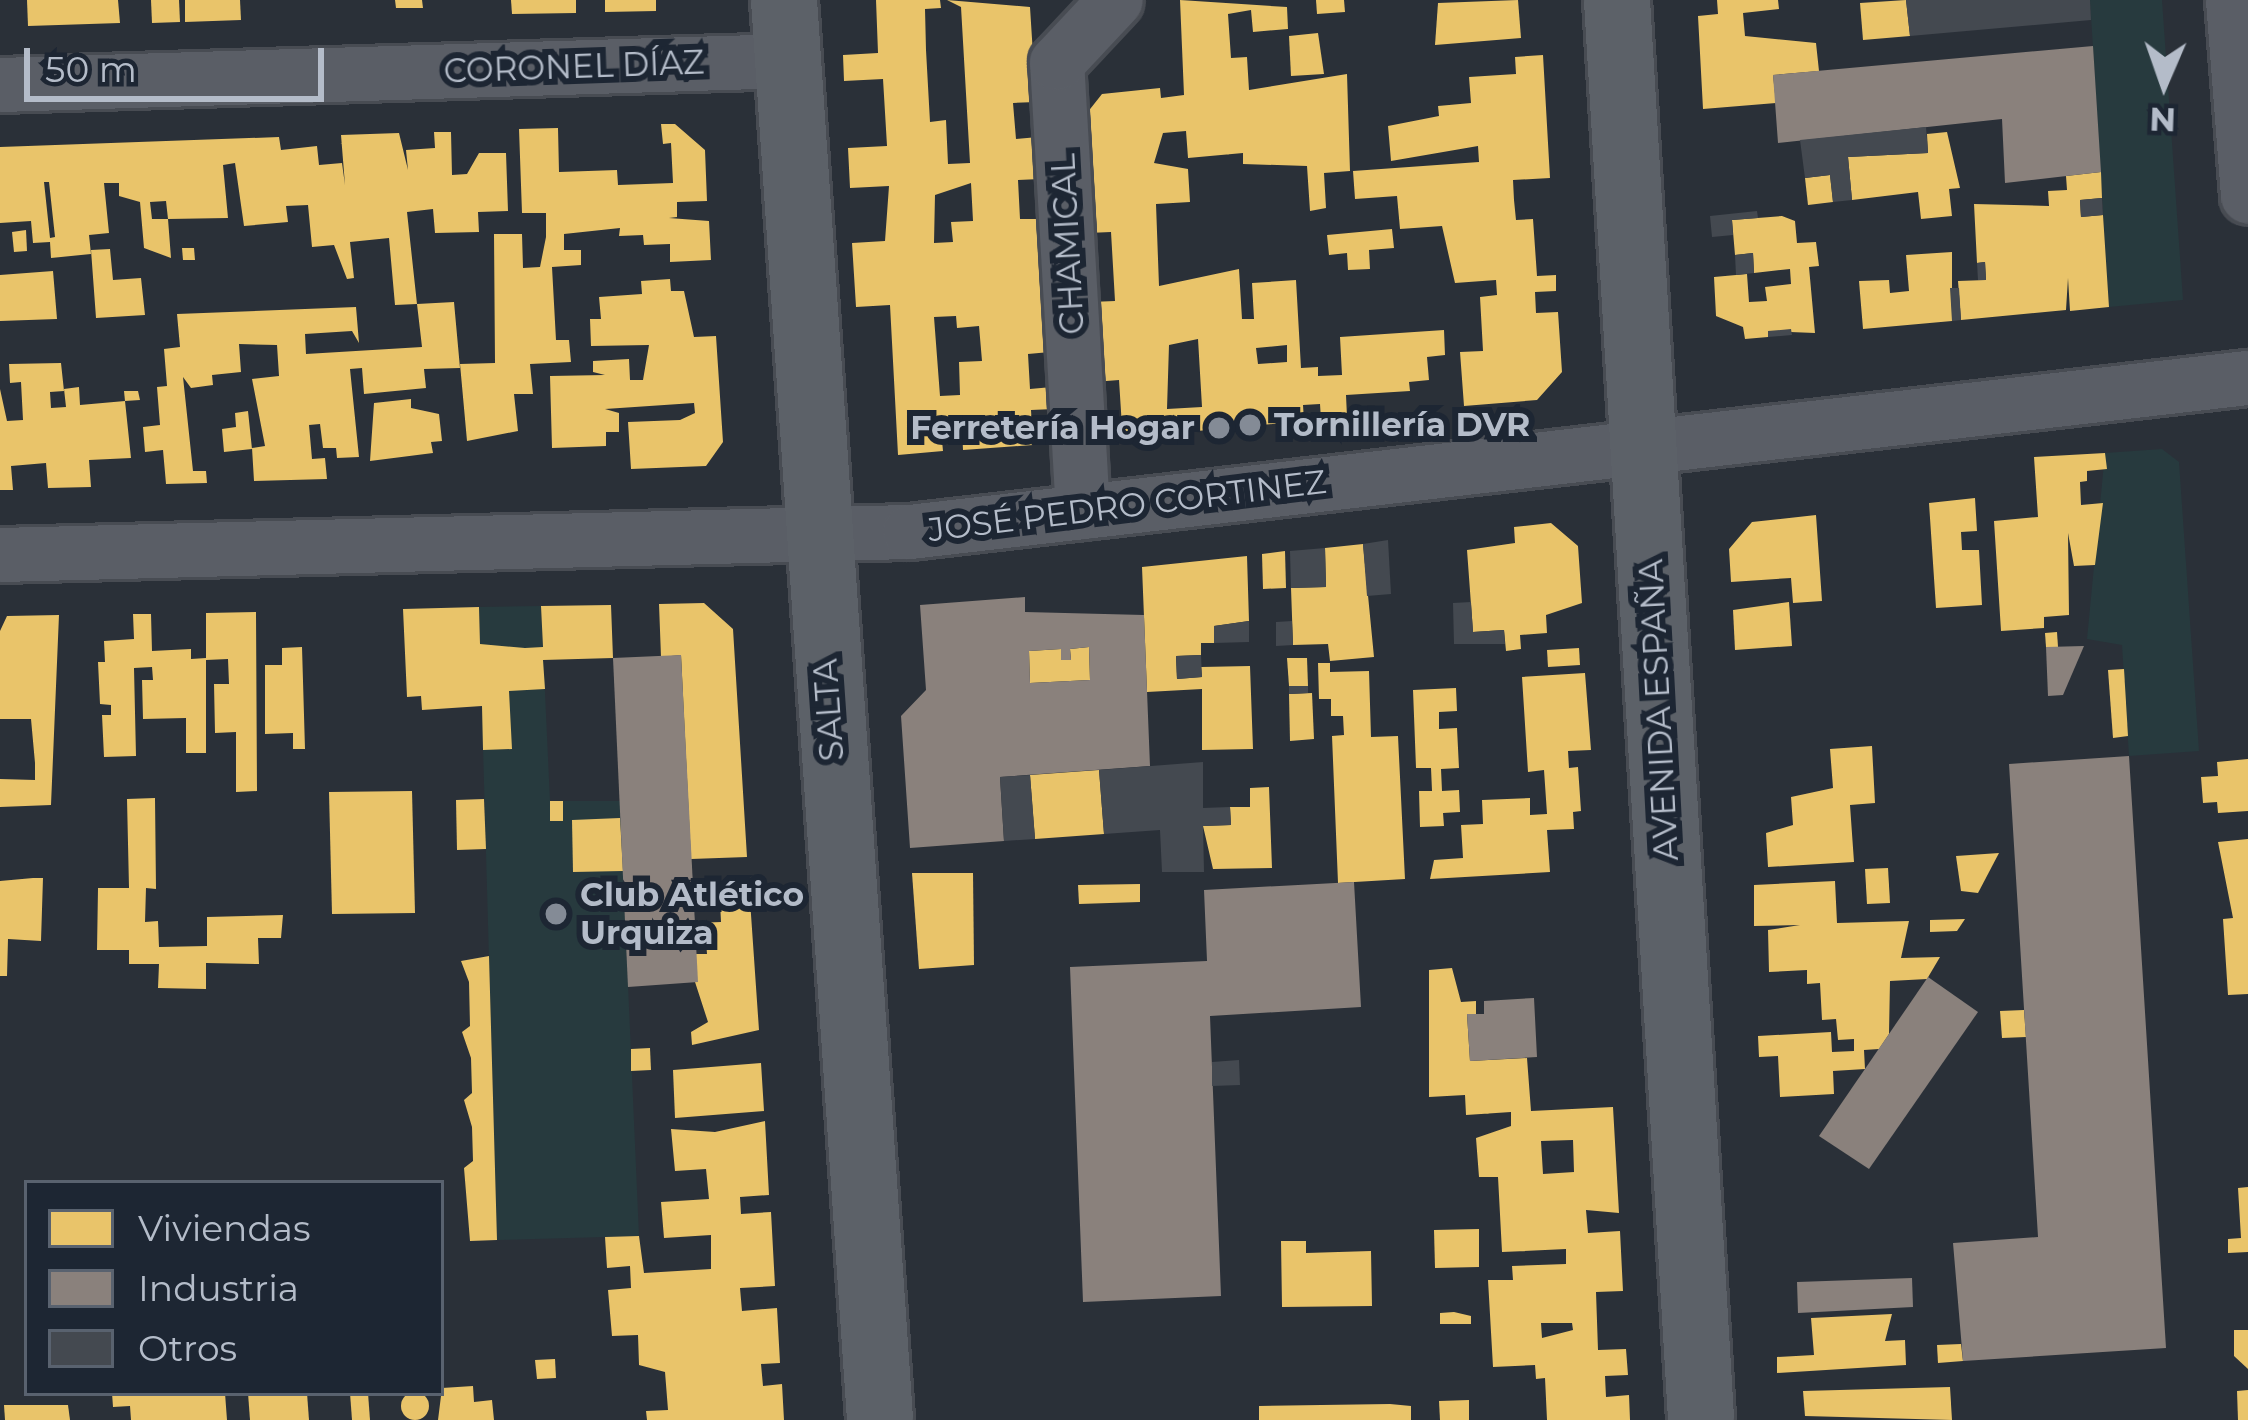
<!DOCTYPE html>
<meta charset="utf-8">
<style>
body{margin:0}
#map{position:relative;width:2248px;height:1420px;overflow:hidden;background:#2a3038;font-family:Montserrat,sans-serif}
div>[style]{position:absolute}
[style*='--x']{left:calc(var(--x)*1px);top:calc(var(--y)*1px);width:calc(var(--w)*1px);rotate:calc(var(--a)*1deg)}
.green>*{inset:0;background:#273a3e}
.homes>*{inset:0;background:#e9c46a}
.round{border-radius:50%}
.industry>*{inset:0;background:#8a817c}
.building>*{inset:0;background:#444950}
.roads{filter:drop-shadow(3px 0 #484c53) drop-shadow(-3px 0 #484c53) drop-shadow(0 3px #484c53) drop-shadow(0 -3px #484c53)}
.minor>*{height:54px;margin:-27px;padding:0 27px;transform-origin:27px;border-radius:27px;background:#5a5e66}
.major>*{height:66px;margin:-33px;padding:0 33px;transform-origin:33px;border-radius:33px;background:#5c6168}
.dots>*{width:33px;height:33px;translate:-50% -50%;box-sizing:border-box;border:6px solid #1d2633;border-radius:50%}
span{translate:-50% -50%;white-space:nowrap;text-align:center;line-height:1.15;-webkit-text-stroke:12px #1d2633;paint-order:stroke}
.street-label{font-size:33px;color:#b4bcc9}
.poi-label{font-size:33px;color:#b4bcc9;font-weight:700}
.left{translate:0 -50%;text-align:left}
.right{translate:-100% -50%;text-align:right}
.legend{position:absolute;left:24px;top:1180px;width:420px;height:216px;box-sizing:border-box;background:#1d2633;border:3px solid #59626f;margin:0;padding:15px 21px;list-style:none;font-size:36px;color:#b4bcc9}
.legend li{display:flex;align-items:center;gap:24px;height:60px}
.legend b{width:60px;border:3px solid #59626f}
.north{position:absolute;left:2104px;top:24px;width:120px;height:120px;-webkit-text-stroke:9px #1d2633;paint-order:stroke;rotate:182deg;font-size:33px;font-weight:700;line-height:48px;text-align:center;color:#b4bcc9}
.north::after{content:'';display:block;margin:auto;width:42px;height:54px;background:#b4bcc9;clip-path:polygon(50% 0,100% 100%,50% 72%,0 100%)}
.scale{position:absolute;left:24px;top:48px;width:300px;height:54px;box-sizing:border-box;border:6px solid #b4bcc9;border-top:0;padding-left:15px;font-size:36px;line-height:42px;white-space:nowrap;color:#b4bcc9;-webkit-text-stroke:9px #1d2633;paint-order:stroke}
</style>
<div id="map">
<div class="green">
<div style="clip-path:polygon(2090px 0,2162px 0,2183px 300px,2109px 307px)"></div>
<div style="clip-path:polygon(2162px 449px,2179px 462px,2199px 751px,2129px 756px,2122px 645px,2087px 639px,2105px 453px)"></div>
<div style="clip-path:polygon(541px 606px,550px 801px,620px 801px,639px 1236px,497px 1240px,479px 607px)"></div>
</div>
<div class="homes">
<div style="clip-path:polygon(27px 0,118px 0,120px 23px,28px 26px)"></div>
<div style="clip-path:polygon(151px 0,179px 0,180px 22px,152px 23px)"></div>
<div style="clip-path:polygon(185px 0,240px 0,241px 20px,185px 22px)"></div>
<div style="clip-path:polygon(395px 0,422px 0,423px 8px,396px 8px)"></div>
<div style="clip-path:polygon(511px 0,576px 0,576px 13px,512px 14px)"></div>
<div style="clip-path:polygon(605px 0,656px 0,656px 11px,605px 12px)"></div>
<div style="clip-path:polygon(evenodd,876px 0,940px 0,941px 8px,925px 9px,926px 50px,930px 122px,946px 120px,948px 164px,970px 163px,961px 7px,947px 0,1030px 7px,1036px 102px,1013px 103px,1016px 139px,1038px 137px,1040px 179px,1018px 180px,1020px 219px,1042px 219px,1050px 352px,1028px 354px,1030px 389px,1052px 387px,1054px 409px,1031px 410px,1033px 445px,963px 450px,962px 429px,941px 430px,943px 451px,898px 455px,890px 305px,856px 307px,852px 243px,885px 241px,889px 186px,850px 188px,848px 148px,887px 146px,883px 79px,844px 81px,843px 55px,878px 53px,876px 0,971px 183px,973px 221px,951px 222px,953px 242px,934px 243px,935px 195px,971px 183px,876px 0,956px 316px,957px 328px,979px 326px,982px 361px,959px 362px,960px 395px,940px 396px,934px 317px,956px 316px)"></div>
<div style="clip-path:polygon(evenodd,1180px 0,1287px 7px,1288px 29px,1253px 32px,1251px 10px,1228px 14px,1231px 58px,1247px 57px,1249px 90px,1347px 74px,1350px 171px,1324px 173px,1326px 208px,1310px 211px,1307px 166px,1243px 164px,1243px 153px,1188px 158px,1186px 131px,1163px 133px,1154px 163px,1188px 169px,1190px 202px,1156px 204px,1159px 286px,1239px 269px,1242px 319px,1254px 319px,1252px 283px,1296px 280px,1301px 368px,1318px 367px,1318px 376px,1342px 375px,1340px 337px,1444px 330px,1445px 355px,1427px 357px,1429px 380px,1409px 382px,1410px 391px,1346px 395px,1347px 417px,1321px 420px,1320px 404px,1303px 405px,1304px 421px,1133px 437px,1122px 427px,1119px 380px,1094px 382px,1091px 302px,1115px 301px,1111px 232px,1088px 233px,1083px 118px,1102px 94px,1160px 88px,1161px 98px,1184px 95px,1180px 0,1198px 339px,1202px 407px,1167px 409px,1169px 345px,1198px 339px,1180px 0,1287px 345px,1287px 362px,1258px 364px,1256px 348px,1287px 345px)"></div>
<div style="clip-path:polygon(1316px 0,1344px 0,1345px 12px,1317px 14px)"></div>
<div style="clip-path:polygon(1518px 0,1521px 38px,1435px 45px,1438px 3px)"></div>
<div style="clip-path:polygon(1717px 0,1778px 0,1779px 9px,1743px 13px,1745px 36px,1816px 43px,1819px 71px,1773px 75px,1776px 103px,1703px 109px,1698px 16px,1718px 14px)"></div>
<div style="clip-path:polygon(1906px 0,1910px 36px,1863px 40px,1860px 3px)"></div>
<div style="clip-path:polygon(1318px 33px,1324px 74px,1291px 76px,1289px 36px)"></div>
<div style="clip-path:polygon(1543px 55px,1550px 178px,1513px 180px,1514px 200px,1516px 220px,1533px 219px,1537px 276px,1556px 275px,1556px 291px,1535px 292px,1536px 313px,1558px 312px,1562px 372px,1537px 400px,1464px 406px,1460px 352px,1483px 351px,1480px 297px,1497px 295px,1496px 280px,1455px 283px,1442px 226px,1400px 229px,1397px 196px,1355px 199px,1353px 171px,1479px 162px,1478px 146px,1391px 161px,1388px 126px,1439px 116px,1438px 106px,1471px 103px,1469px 77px,1516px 74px,1515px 57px)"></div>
<div style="clip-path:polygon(661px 124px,675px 124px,705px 150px,707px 201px,677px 202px,677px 217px,669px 218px,709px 221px,711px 260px,670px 262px,670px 244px,644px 245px,643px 235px,619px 236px,620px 228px,564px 234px,564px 250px,581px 250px,581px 265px,552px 267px,556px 340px,569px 340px,571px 362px,530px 364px,533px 394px,514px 394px,518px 431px,467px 441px,460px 364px,495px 363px,494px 234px,522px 234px,523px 268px,540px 267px,546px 237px,546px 213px,522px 213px,519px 129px,558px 128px,559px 172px,617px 170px,618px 185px,673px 183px,671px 143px,663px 144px)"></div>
<div style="clip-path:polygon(evenodd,434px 132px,451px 132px,452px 175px,467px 174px,479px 153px,506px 153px,508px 211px,478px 212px,479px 232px,435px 233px,433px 209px,407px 212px,417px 304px,454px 302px,460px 368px,424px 369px,426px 388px,364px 394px,362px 368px,350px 369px,359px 457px,337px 458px,336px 448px,323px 448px,320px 424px,309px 425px,312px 459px,325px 458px,327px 479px,254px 481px,252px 448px,265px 446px,252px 379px,279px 376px,277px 345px,239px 344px,241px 372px,212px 375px,213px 385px,191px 388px,183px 377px,193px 471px,206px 471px,207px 483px,166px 484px,163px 450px,145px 452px,143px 427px,160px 425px,157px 387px,167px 386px,164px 349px,180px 347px,177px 314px,356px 307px,359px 343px,352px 331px,305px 334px,306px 354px,422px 347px,417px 304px,395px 305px,389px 238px,350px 242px,354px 278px,347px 279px,334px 245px,312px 247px,308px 205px,286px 206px,288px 222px,244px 226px,235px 163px,223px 165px,228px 218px,168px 219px,171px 258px,144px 248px,140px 202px,119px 196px,119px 183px,104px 183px,109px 233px,89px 235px,91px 254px,51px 258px,50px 242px,33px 243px,31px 221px,0 223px,0 147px,279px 137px,281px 150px,317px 146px,319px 165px,342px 163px,345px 185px,341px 135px,399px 133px,408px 170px,406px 150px,435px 148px,434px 132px,44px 182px,49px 182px,55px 237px,50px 238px,44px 182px,434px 132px,166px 201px,168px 219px,152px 219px,150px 202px,166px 201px)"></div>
<div style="clip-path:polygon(1947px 132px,1960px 188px,1949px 189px,1952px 216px,1921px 219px,1918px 192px,1852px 200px,1848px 157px,1928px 153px,1927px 134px)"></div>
<div style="clip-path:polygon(2101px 172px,2102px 198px,2080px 200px,2081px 217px,2103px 215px,2109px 307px,2070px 311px,2068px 278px,2066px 310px,1961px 320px,1958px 281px,1986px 280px,1985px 262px,1977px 263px,1974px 204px,2049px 206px,2048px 191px,2067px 190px,2066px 176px)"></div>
<div style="clip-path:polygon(1830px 175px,1833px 202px,1808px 205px,1805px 178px)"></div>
<div style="clip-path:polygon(1782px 216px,1795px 221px,1797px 243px,1816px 242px,1819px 266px,1809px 267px,1815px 333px,1768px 331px,1768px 337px,1745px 339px,1743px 327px,1716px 316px,1714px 277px,1747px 274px,1749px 302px,1767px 301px,1765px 287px,1791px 284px,1790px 269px,1754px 273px,1753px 253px,1735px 255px,1732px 220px)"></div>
<div style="clip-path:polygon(1392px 229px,1394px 248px,1369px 250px,1370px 269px,1348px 270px,1347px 253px,1329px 255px,1327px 235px)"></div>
<div style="clip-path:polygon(26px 230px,27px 251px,14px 252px,12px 232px)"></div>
<div style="clip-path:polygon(182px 248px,194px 248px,195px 260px,183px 260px)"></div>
<div style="clip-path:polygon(110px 249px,113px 280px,141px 278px,145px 315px,96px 318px,91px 250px)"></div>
<div style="clip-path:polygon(1952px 252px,1952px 321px,1863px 329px,1859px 281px,1889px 280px,1890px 293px,1909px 291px,1906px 255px)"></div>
<div style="clip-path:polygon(53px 271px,57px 319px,0 321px,0 275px)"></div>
<div style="clip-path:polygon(670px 279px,671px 291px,684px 291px,694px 337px,716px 336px,723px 442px,706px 466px,631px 469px,628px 422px,680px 420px,695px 413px,694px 403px,605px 409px,619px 413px,619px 432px,606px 432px,606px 446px,552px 448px,550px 376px,605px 375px,593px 372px,593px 361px,629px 359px,630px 380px,643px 380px,649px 345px,591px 346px,590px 319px,601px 319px,599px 297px,642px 294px,641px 281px)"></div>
<div style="clip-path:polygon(61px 363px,64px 391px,50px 392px,51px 408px,66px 407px,64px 389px,79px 387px,80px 405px,125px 401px,131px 458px,89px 460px,91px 487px,48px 488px,46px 463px,11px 466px,13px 490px,0 490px,0 389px,7px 421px,23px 420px,21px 382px,10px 383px,9px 364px)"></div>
<div style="clip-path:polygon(124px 391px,138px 391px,140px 400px,125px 401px)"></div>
<div style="clip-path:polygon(411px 399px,411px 408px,439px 414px,442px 441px,431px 442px,433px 453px,370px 461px,374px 403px)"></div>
<div style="clip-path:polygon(248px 411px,252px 449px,224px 452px,222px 429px,236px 427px,235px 413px)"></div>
<div style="clip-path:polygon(2105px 453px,2107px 469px,2087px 471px,2087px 481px,2080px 482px,2081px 505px,2103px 503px,2095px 565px,2074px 566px,2068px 533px,2069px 615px,2044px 617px,2044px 628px,2001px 631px,1994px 521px,2038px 517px,2034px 457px)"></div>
<div style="clip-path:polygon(1975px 498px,1977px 531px,1961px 532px,1962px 550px,1979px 550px,1982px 605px,1936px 608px,1929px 503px)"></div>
<div style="clip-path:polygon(1816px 515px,1822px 601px,1793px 603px,1791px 578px,1731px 582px,1729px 549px,1752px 522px)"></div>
<div style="clip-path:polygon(1551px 523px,1578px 546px,1582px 603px,1546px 615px,1547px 633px,1520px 635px,1521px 649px,1506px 651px,1504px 630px,1473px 632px,1467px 550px,1515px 543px,1514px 527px)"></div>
<div style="clip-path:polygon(1363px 544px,1374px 657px,1330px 661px,1328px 644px,1293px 645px,1291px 588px,1326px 587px,1325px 548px)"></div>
<div style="clip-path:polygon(1285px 551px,1286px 588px,1263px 589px,1262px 554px)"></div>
<div style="clip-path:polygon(1247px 556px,1249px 621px,1214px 626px,1214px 643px,1201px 643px,1201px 655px,1176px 656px,1177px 679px,1202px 677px,1201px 667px,1250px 666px,1253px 749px,1202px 750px,1202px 689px,1147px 692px,1142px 567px)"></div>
<div style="clip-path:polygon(1789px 602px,1792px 646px,1735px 650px,1733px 610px)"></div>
<div style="clip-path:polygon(704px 603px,733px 629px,747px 857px,691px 859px,681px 655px,661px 657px,659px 604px)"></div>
<div style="clip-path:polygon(611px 605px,613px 658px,543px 660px,545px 689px,509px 691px,512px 749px,483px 750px,482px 706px,422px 710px,421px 696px,407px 697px,403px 609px,479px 607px,480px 644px,525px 648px,543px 647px,541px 606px)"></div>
<div style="clip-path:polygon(256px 612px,257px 791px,236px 792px,236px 732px,215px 733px,214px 684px,229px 684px,228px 659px,206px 660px,206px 613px)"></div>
<div style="clip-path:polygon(133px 614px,151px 614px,152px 651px,191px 649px,191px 659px,206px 658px,206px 753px,186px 753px,186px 718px,143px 719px,142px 680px,153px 680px,152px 667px,134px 668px,136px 756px,104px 757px,102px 715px,111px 715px,111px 705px,100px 704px,98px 662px,105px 662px,104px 641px,134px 639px)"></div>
<div style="clip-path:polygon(59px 615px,51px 805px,0 807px,0 779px,35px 780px,35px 763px,31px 719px,0 719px,0 631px,7px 616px)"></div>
<div style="clip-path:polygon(2057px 632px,2058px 647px,2046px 647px,2045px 633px)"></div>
<div style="clip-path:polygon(302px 647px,305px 749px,293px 749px,293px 733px,265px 734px,265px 665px,282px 665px,282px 648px)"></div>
<div style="clip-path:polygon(1089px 647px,1090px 680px,1030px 683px,1029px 651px,1061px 649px,1061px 660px,1071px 660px,1070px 649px)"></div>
<div style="clip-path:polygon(1579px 648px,1580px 665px,1548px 667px,1547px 650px)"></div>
<div style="clip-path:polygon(1287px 658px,1307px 658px,1308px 686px,1289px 686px)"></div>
<div style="clip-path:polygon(1318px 663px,1330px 663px,1330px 672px,1369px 671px,1371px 737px,1398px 736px,1405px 879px,1338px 883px,1332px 736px,1344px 735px,1343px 716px,1331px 716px,1331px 699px,1319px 699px)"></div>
<div style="clip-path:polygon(2124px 669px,2128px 736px,2113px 738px,2108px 670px)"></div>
<div style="clip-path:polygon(1585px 673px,1591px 750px,1568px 751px,1569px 768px,1578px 767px,1581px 811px,1573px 812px,1574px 829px,1547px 830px,1550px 872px,1430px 879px,1434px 860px,1463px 858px,1461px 825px,1483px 824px,1482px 800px,1530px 798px,1530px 815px,1547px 814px,1544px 770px,1528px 772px,1522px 677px)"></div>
<div style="clip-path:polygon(1456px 688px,1457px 711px,1439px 712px,1439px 729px,1457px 728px,1459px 768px,1441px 769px,1442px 791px,1459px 790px,1460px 812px,1443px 813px,1444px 826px,1420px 827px,1419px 791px,1432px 791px,1431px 768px,1416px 768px,1413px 690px)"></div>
<div style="clip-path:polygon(1312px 693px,1314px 739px,1290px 741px,1289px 694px)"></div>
<div style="clip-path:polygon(1872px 746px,1875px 803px,1850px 805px,1854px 862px,1768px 867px,1766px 833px,1793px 825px,1791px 797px,1833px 788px,1830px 749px)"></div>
<div style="clip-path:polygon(2248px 759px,2248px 811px,2218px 813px,2217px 802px,2203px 803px,2201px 777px,2218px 776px,2217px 762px)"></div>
<div style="clip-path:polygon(1099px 770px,1104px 834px,1035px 839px,1030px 775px)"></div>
<div style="clip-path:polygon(1269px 787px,1272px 868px,1213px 869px,1203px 826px,1231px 825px,1230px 807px,1250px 807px,1250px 788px)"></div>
<div style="clip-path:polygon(412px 791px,415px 913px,332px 914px,329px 792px)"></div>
<div style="clip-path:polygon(155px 798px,156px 889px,146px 888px,145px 922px,158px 921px,159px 947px,207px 946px,207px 917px,283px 915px,281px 938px,258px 938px,259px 964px,206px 963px,206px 989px,158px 988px,159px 964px,129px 964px,129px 950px,97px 950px,98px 888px,129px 888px,127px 799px)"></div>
<div style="clip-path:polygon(484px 799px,486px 849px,457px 850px,456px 800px)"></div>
<div style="clip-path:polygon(550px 801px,563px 801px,563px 821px,550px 821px)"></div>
<div style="clip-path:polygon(620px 818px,623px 871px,573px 872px,572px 820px)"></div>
<div style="clip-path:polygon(2248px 839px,2248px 994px,2228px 995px,2223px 919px,2233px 918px,2218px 842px)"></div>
<div style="clip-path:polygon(1999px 853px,1978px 893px,1961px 891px,1956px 856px)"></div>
<div style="clip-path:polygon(1888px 868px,1890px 903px,1867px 904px,1865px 869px)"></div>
<div style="clip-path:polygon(912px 873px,973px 873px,974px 965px,919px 969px)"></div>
<div style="clip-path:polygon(33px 878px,43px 878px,41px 941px,8px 939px,7px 976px,0 976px,0 881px)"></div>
<div style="clip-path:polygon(1835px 881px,1837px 923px,1909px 921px,1901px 958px,1940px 957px,1927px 979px,1890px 981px,1889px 1034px,1879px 1049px,1864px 1050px,1865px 1069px,1833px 1071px,1834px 1094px,1780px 1097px,1778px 1056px,1759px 1057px,1758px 1036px,1831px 1032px,1832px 1052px,1854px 1051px,1854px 1039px,1838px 1040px,1836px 1019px,1822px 1020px,1820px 983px,1807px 984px,1807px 970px,1769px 972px,1768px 930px,1800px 925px,1754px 926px,1754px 885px)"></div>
<div style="clip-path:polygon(1140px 884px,1140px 902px,1079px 904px,1078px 885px)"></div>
<div style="clip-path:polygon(750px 900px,759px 1030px,692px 1045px,691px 1032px,708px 1022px,695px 982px,696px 954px,707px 954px,706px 941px,696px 941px,695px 923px,721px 922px,720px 902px)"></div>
<div style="clip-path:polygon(1965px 919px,1957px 931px,1930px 932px,1930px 920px)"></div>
<div style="clip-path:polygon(489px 956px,497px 1240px,470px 1241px,464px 1168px,473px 1161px,472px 1127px,464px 1100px,472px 1093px,471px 1058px,462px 1032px,470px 1026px,469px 982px,461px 961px)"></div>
<div style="clip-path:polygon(evenodd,1452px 968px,1461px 1002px,1476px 1001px,1476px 1014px,1467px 1014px,1470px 1061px,1527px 1058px,1531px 1111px,1613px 1107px,1619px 1213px,1586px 1210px,1588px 1233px,1620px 1231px,1623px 1291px,1596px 1292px,1598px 1350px,1626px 1349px,1628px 1375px,1605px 1376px,1606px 1397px,1629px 1395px,1630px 1420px,1547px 1420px,1545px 1378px,1536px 1379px,1535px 1365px,1493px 1367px,1488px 1280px,1513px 1280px,1512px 1266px,1566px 1264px,1566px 1249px,1502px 1252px,1498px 1177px,1479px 1177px,1476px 1138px,1511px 1126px,1511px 1112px,1466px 1115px,1465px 1095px,1429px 1097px,1429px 970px,1452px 968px,1573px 1140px,1574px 1172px,1543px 1174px,1541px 1141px,1573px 1140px,1452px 968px,1541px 1323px,1572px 1323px,1573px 1330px,1542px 1338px,1541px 1323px)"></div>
<div style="clip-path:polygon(2024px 1010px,2026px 1037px,2002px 1038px,2000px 1011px)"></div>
<div style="clip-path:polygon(650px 1048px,651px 1070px,631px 1071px,631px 1049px)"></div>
<div style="clip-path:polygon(761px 1063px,764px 1111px,675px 1118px,673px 1070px)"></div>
<div style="clip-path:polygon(765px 1121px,769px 1195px,740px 1197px,741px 1214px,771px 1212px,775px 1286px,740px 1288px,742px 1311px,777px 1308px,780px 1363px,761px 1364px,763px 1386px,782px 1384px,784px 1420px,647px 1420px,646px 1411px,668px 1410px,665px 1372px,639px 1365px,638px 1335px,612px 1336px,608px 1290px,631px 1288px,630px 1266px,607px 1268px,605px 1237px,639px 1236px,644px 1273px,711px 1269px,711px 1235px,664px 1238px,661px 1202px,709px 1199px,706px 1169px,675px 1171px,671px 1129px,715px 1132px)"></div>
<div style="clip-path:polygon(2248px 1187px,2248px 1252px,2228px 1253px,2228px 1239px,2241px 1238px,2238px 1188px)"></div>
<div style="clip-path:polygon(1479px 1229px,1479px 1267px,1435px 1268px,1434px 1230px)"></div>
<div style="clip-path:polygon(1281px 1241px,1306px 1241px,1306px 1253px,1371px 1251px,1372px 1306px,1282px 1307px)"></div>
<div style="clip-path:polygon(1454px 1312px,1471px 1316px,1471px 1324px,1440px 1324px,1440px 1313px)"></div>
<div style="clip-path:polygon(1892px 1314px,1885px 1341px,1905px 1340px,1906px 1365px,1777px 1373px,1777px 1357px,1814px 1355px,1811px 1318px)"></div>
<div style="clip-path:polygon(2234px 1330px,2248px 1330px,2248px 1369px,2234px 1356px)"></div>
<div style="clip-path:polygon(1961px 1344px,1963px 1361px,1938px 1363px,1937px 1345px)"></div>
<div style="clip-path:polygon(555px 1359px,556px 1378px,537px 1379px,535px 1360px)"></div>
<div style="clip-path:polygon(473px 1386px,474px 1402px,492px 1400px,494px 1420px,438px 1420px,442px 1388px)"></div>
<div style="clip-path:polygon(1950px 1387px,1952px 1420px,1805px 1416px,1803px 1391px)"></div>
<div style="clip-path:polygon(2248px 1390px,2248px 1420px,2238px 1420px,2237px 1391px)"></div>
<div class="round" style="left:401px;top:1392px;width:28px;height:28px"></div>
<div style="clip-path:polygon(112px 1393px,225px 1393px,227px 1420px,131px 1420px,130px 1406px,113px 1407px)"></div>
<div style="clip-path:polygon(248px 1393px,307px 1393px,309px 1420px,250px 1420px)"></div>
<div style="clip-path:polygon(350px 1393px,368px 1393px,370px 1420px,352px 1420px)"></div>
<div style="clip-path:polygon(1469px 1400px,1469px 1420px,1440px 1420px,1439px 1401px)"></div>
<div style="clip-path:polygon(4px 1405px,68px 1405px,70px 1420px,5px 1420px)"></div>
<div style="clip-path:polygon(1259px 1406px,1390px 1404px,1411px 1406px,1411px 1420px,1259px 1420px)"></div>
</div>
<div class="industry">
<div style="clip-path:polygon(2093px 46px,2101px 172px,2005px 183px,2002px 119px,1778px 143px,1773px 75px)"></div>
<div style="clip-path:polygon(evenodd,1025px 597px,1025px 612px,1144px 615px,1150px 766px,1000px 777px,1004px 841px,910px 848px,901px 716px,926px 690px,920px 605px,1025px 597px,1089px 647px,1090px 680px,1030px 683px,1029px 651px,1061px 649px,1061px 660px,1071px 660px,1070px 649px,1089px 647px)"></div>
<div style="clip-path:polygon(2084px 646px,2063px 695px,2048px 696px,2046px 647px)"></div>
<div style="clip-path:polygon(681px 655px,698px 982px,628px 987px,613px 658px)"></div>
<div style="clip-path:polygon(2129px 756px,2166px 1348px,1963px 1361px,1953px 1243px,2038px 1237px,2009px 764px)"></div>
<div style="clip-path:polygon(1354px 882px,1361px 1007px,1210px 1016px,1221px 1296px,1083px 1302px,1070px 967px,1207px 961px,1204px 890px)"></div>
<div style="clip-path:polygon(1928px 977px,1978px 1012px,1869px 1169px,1819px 1136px)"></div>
<div style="clip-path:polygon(1534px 998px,1537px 1057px,1470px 1061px,1467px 1014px,1484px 1014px,1484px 1001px)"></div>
<div style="clip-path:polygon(1912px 1278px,1913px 1307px,1798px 1313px,1797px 1282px)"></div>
</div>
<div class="building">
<div style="clip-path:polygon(1906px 0,2090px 0,2091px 20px,1910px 36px)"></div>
<div style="clip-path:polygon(1926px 127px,1928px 153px,1848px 157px,1852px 200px,1833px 202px,1830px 175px,1805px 178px,1800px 140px)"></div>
<div style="clip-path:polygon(2102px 198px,2103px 215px,2081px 217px,2080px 200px)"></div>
<div style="clip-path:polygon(1757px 211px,1758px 218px,1732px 220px,1733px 235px,1712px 237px,1710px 216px)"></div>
<div style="clip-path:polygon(1753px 253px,1754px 273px,1736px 275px,1735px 255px)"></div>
<div style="clip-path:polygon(1985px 262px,1986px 280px,1978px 280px,1977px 263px)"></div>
<div style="clip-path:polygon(1950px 288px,1959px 288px,1961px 320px,1952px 321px)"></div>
<div style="clip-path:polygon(1791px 329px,1792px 335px,1768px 337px,1768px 331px)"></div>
<div style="clip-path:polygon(1388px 540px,1391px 594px,1367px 596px,1363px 544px)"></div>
<div style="clip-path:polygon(1325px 548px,1326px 587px,1291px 588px,1290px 551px)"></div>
<div style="clip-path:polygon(1471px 602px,1473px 632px,1504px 630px,1505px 644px,1454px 644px,1453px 603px)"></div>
<div style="clip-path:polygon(1249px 621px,1249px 642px,1214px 643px,1214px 626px)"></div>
<div style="clip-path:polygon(1292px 621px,1293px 645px,1276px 646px,1276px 622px)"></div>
<div style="clip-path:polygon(1201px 655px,1202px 677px,1177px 679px,1176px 656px)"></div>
<div style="clip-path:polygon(1289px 686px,1308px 686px,1308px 693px,1289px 694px)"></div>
<div style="clip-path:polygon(1203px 762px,1203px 808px,1230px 807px,1231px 825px,1203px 826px,1204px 872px,1162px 872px,1160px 830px,1104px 834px,1099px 770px)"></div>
<div style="clip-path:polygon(1030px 775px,1035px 839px,1004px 841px,1000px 777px)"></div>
<div style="clip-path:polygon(1239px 1060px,1240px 1085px,1212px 1086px,1212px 1062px)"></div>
</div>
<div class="roads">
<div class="minor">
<div style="--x:2233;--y:0;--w:197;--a:85.6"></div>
<div style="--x:0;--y:85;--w:788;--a:-1.74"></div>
<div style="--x:1083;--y:512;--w:450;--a:-93.3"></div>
<div style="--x:1057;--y:63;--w:86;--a:-46.9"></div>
<div style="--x:0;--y:555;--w:910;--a:-1.45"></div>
<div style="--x:910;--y:532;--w:1347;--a:-6.57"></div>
</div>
<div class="major">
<div style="--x:784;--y:0;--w:1423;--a:86.13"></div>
<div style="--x:1617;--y:0;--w:1422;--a:86.61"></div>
</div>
</div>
<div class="dots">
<div style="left:1250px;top:425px;background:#848b96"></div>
<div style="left:1219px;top:428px;background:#848b96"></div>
<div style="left:556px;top:914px;background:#848b96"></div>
</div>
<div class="street-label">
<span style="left:574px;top:67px;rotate:-2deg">CORONEL DÍAZ</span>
<span style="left:1068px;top:244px;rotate:-93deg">CHAMICAL</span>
<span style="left:1127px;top:506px;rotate:-7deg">JOSÉ PEDRO CORTINEZ</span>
<span style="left:829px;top:710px;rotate:-94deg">SALTA</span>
<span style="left:1659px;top:710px;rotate:-93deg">AVENIDA ESPAÑA</span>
</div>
<div class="poi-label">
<span class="left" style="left:1274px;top:425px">Tornillería DVR</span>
<span class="right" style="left:1195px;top:428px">Ferretería Hogar</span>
<span class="left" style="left:580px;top:914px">Club Atlético<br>Urquiza</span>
</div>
<ul class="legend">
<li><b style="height:33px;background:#e9c46a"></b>Viviendas</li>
<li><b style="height:33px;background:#8a817c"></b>Industria</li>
<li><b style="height:33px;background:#444950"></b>Otros</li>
</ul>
<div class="north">N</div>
<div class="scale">50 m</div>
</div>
